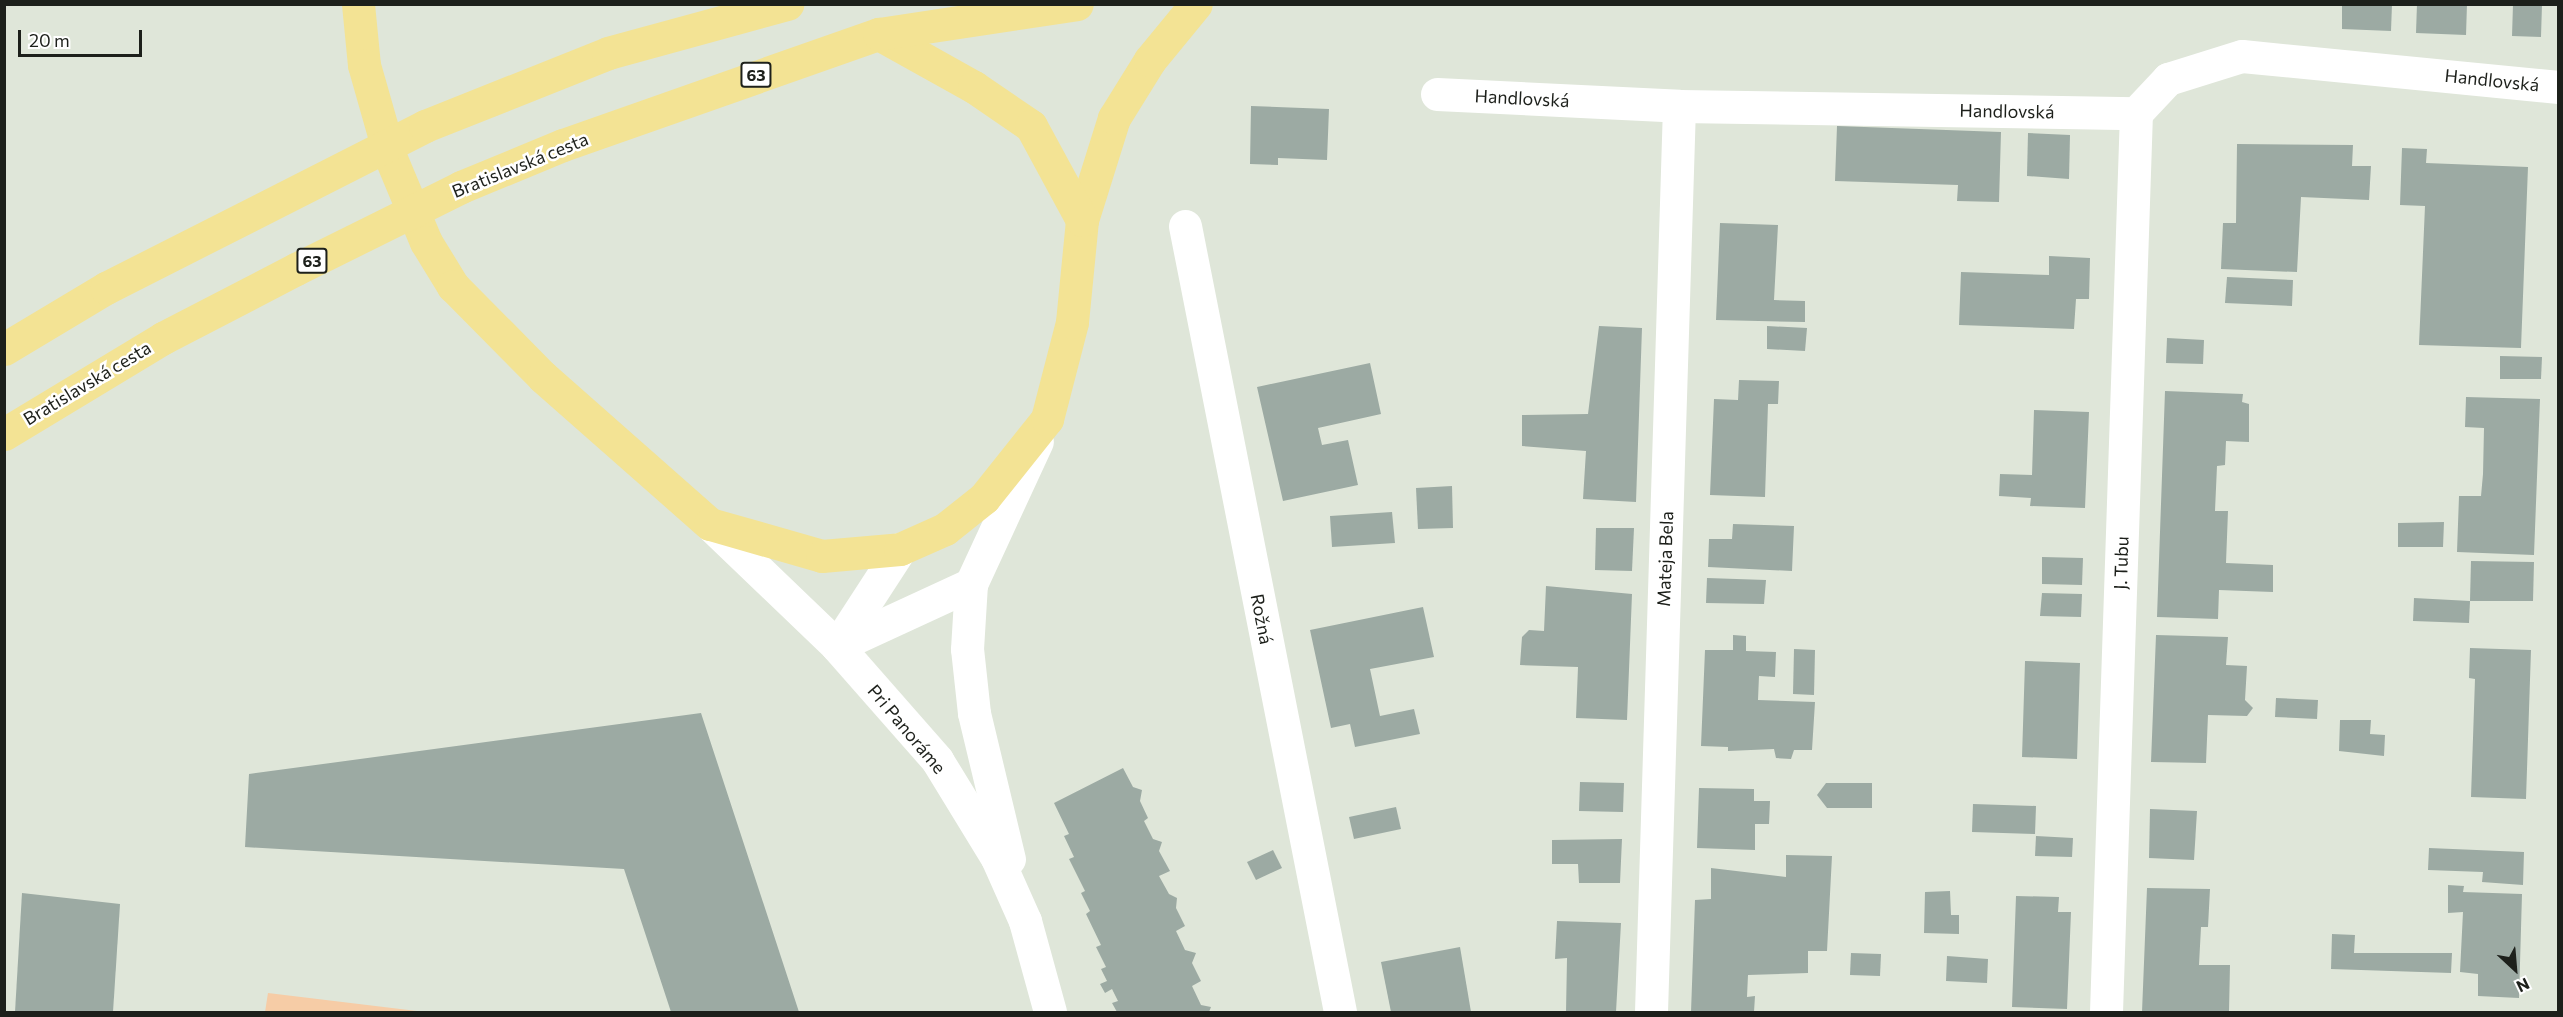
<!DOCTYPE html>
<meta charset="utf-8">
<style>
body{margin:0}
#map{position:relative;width:2563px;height:1017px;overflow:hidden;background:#dfe6d9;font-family:Commissioner,sans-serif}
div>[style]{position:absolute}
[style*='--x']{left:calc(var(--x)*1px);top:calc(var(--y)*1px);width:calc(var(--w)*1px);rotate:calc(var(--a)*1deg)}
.green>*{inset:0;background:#f6cca6}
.building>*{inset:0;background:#9caaa3}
.street>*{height:33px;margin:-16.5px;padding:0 16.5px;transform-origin:16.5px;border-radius:16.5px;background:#fff}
.primary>*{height:33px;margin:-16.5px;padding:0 16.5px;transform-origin:16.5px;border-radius:16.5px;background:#f3e394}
span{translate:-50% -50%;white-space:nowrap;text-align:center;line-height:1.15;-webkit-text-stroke:5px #fff;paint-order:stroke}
.shield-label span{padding:2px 4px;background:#fff;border:2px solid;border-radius:4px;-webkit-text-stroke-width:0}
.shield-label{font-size:16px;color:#1d201b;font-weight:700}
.street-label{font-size:18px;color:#1d201b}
.frame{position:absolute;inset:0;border:6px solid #1d201b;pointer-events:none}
.north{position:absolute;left:2485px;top:939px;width:60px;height:60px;-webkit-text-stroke:4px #fff;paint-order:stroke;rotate:154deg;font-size:16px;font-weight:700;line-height:24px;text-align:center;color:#1d201b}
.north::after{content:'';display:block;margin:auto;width:21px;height:27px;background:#1d201b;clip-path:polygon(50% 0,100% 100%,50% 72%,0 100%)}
.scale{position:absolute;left:18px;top:30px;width:124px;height:27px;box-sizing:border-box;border:3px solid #1d201b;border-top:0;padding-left:8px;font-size:18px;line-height:21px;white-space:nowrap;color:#1d201b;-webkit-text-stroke:4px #fff;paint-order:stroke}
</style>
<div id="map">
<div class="green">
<div style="clip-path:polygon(268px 993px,425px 1012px,265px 1012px)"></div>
</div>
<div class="building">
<div style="clip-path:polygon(2342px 4px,2392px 4px,2391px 31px,2342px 29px)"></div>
<div style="clip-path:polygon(2417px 4px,2467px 4px,2466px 35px,2416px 33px)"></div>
<div style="clip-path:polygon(2513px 4px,2542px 4px,2541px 37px,2512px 36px)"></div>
<div style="clip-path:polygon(1251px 106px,1329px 109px,1327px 160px,1278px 158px,1278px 165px,1250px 164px)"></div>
<div style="clip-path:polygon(1837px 126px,2001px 132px,1999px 202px,1957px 201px,1958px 185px,1835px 181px)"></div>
<div style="clip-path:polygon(2028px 133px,2070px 135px,2069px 179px,2027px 176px)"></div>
<div style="clip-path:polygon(2237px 144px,2353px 145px,2352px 166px,2371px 166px,2369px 200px,2301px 197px,2297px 272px,2221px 269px,2223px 223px,2236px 223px)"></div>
<div style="clip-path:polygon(2402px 148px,2427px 149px,2426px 163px,2528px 167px,2521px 348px,2419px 345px,2425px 206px,2400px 205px)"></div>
<div style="clip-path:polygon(1720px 223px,1778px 225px,1774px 300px,1805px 301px,1805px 322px,1716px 320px)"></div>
<div style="clip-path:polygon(2049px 256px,2090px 258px,2089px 299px,2076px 299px,2074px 329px,1959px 325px,1961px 272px,2049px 275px)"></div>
<div style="clip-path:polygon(2227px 277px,2293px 280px,2292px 306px,2225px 303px)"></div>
<div style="clip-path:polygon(1599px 326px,1642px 328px,1636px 502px,1583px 499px,1586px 451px,1522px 446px,1522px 415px,1588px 414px)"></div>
<div style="clip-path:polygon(1767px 326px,1807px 328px,1805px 351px,1767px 349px)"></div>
<div style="clip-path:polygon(2167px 338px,2204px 340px,2203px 364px,2166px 363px)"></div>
<div style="clip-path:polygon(2500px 356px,2542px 357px,2541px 379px,2500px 379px)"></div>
<div style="clip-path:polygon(1370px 363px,1381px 414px,1318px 428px,1322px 445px,1348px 440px,1358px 485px,1283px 501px,1257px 387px)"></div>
<div style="clip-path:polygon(1739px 380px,1779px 381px,1778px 404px,1768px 404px,1765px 497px,1710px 495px,1714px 399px,1738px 400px)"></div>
<div style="clip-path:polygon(2165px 391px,2243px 394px,2242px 402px,2249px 404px,2249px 442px,2226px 441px,2225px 465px,2217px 466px,2215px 511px,2228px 511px,2226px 563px,2273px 565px,2273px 592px,2219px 590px,2218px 619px,2157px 617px)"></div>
<div style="clip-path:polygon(2466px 397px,2540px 399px,2534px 555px,2457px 552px,2459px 496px,2481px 496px,2483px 474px,2484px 428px,2465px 427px)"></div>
<div style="clip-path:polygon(2034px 410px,2089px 412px,2085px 508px,2030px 506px,2031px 498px,1999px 496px,2000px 474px,2032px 475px)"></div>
<div style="clip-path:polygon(1452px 486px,1453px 528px,1418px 529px,1416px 488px)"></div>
<div style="clip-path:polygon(1392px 512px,1395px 543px,1332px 547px,1330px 516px)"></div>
<div style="clip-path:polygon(2444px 522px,2443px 547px,2398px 547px,2398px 523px)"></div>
<div style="clip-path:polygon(1733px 524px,1794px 526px,1792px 571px,1708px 567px,1709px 539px,1732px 539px)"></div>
<div style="clip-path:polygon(1596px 528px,1634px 528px,1632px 571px,1595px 570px)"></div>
<div style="clip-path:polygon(2042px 557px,2083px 558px,2082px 585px,2042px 584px)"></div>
<div style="clip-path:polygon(2471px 561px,2534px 562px,2533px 601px,2470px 601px)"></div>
<div style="clip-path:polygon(1707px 578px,1766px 580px,1764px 604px,1706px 603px)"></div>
<div style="clip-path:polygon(1546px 586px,1632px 594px,1627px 720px,1576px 718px,1578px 667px,1520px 665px,1522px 637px,1529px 630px,1544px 631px)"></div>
<div style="clip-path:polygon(2042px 593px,2082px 594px,2081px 617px,2040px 616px)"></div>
<div style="clip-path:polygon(2414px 598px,2470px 601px,2469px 623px,2413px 621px)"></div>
<div style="clip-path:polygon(1423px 607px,1434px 657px,1370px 669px,1380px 716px,1414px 709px,1420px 734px,1355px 747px,1350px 724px,1331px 728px,1310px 630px)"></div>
<div style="clip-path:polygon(1733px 635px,1746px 636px,1746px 651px,1776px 652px,1775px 677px,1759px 676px,1758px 700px,1815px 702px,1812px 750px,1794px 750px,1791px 759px,1776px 758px,1774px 749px,1728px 751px,1728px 747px,1701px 746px,1705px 650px,1733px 650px)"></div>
<div style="clip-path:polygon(2156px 635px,2228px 637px,2226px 665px,2247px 666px,2245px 700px,2253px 708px,2247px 716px,2208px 715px,2206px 763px,2151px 762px)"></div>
<div style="clip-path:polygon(2470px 648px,2531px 650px,2526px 799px,2471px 797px,2475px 679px,2469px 678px)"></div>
<div style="clip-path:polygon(1794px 649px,1815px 650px,1814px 695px,1793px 694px)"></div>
<div style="clip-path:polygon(2025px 661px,2080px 663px,2077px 759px,2022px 757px)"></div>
<div style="clip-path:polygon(2276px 698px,2318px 700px,2317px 719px,2275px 717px)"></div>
<div style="clip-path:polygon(701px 713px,799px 1012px,671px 1012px,624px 869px,245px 847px,249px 774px)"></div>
<div style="clip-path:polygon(2340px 720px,2371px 720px,2370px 734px,2385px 735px,2384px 756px,2339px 751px)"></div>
<div style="clip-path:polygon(1123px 768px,1133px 787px,1142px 790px,1140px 801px,1148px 818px,1144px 821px,1153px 839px,1162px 842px,1159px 851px,1170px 871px,1159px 876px,1169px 894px,1177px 898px,1176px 908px,1185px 926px,1176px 931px,1185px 950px,1196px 953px,1192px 963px,1201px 981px,1192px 986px,1201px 1005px,1211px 1007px,1209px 1012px,1117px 1012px,1112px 1003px,1118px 1001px,1112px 989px,1105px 993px,1100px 984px,1107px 981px,1101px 969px,1106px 967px,1096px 947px,1101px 945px,1086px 914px,1090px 911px,1081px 893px,1085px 891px,1069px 859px,1074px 857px,1064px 836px,1069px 834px,1054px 803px)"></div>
<div style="clip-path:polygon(1580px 782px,1624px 783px,1623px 812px,1579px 811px)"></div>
<div style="clip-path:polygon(1826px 783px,1872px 783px,1872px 808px,1827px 808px,1817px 795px)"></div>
<div style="clip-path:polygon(1699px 788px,1754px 789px,1754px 801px,1770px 801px,1769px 824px,1755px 824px,1755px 850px,1697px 848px)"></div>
<div style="clip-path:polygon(1973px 804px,2036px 806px,2035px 834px,1972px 832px)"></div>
<div style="clip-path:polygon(1396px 807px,1401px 829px,1354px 839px,1349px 817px)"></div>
<div style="clip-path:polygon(2150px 809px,2197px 811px,2194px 860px,2149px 858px)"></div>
<div style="clip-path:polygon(2036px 836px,2073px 838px,2072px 857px,2035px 856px)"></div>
<div style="clip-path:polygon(1622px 839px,1620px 883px,1579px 883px,1578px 864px,1552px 864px,1552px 840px)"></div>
<div style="clip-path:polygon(2429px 848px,2524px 852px,2523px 885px,2482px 882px,2483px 872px,2428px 870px)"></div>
<div style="clip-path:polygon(1273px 850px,1282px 868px,1256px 880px,1247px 862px)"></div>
<div style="clip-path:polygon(1786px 855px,1832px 856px,1827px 951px,1808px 951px,1808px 973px,1748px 975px,1747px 997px,1755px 996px,1754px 1012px,1691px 1012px,1695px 900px,1711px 899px,1711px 868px,1786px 877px)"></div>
<div style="clip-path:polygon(2448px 885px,2464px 886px,2463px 892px,2522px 894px,2519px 998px,2478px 996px,2478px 974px,2460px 972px,2463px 912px,2448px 913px)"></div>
<div style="clip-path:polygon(2147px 888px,2210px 889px,2208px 927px,2201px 927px,2199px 965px,2230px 965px,2229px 1012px,2142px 1012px)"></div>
<div style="clip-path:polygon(1950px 891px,1951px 915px,1959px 915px,1959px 934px,1924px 933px,1925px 892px)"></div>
<div style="clip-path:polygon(22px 893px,120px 904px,113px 1012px,15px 1012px)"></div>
<div style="clip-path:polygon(2016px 896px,2059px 897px,2058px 912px,2071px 912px,2067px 1009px,2012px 1007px)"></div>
<div style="clip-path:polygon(1557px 921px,1621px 923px,1616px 1012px,1566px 1012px,1567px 958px,1555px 959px)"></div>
<div style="clip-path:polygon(2332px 934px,2355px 935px,2354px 953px,2452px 953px,2451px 973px,2331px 969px)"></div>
<div style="clip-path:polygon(1460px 947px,1471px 1012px,1391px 1012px,1381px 962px)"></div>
<div style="clip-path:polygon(1851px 953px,1881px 954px,1880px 976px,1850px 975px)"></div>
<div style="clip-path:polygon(1947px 956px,1988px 959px,1987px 983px,1946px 981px)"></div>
</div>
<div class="street">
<div style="--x:1437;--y:94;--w:242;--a:2.8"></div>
<div style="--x:1679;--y:106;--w:457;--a:0.9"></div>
<div style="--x:2136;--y:113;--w:47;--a:-46.7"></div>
<div style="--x:2168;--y:79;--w:77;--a:-17.3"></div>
<div style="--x:2242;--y:56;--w:318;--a:5.6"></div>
<div style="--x:1185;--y:226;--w:801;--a:78.84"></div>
<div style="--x:710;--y:524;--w:176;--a:43.8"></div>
<div style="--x:837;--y:646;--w:152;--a:48.7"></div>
<div style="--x:937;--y:760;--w:115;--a:58.5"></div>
<div style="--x:997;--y:858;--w:69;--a:66"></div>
<div style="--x:1025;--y:921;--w:94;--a:74.6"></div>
<div style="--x:837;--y:646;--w:148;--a:-24.8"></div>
<div style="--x:837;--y:646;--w:116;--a:-57"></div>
<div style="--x:1009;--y:859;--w:150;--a:-103.5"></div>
<div style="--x:974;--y:713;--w:64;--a:-96.2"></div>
<div style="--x:967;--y:649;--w:65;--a:-86.5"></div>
<div style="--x:971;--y:584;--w:157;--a:-65.2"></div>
<div style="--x:1651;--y:1012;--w:906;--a:-88.23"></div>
<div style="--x:2106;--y:1012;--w:900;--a:-88.09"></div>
</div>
<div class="primary">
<div style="--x:358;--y:4;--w:61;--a:84.4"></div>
<div style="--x:364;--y:65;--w:95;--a:74.1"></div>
<div style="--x:390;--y:156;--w:93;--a:67.3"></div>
<div style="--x:426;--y:242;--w:52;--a:58.5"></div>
<div style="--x:453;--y:286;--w:128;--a:45.3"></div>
<div style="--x:543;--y:377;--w:222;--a:41.4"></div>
<div style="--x:710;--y:524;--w:116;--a:15.9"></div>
<div style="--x:822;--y:556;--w:78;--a:-5.1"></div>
<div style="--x:900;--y:549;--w:49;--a:-24"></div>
<div style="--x:945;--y:529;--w:50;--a:-38.5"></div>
<div style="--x:984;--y:498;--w:101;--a:-51.4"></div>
<div style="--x:1047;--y:419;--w:100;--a:-75.5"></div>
<div style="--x:1072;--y:322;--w:102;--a:-84.4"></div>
<div style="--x:1082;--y:220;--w:107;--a:-72.6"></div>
<div style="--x:1114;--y:118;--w:68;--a:-58.2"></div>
<div style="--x:1150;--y:60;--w:72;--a:-50.6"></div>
<div style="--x:879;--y:34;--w:109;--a:29.2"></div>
<div style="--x:974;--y:87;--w:69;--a:34.4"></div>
<div style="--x:1031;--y:126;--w:107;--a:61.5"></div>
<div style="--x:4;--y:349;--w:119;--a:-30.9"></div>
<div style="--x:106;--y:288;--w:358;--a:-26.9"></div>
<div style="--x:425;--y:126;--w:197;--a:-21.7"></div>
<div style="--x:608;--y:53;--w:186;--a:-15.3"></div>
<div style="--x:4;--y:434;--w:186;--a:-31.1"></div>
<div style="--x:163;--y:338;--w:150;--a:-27.4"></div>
<div style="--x:296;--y:269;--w:184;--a:-26.4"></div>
<div style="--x:461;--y:187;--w:110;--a:-22.4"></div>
<div style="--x:563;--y:145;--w:335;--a:-19.4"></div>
<div style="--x:879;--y:34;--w:200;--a:-8.6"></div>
</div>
<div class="shield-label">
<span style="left:756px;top:75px">63</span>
<span style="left:312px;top:261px">63</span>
</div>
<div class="street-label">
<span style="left:2492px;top:80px;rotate:6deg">Handlovská</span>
<span style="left:1522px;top:98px;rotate:3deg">Handlovská</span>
<span style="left:2007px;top:111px;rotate:1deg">Handlovská</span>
<span style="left:520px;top:165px;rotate:-22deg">Bratislavská cesta</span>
<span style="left:87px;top:383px;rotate:-31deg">Bratislavská cesta</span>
<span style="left:1665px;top:559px;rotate:-88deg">Mateja Bela</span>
<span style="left:2121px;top:563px;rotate:-88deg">J. Tubu</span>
<span style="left:1262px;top:619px;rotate:79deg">Rožná</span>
<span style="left:907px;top:729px;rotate:50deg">Pri Panoráme</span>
</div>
<div class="frame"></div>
<div class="north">N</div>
<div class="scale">20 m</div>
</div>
